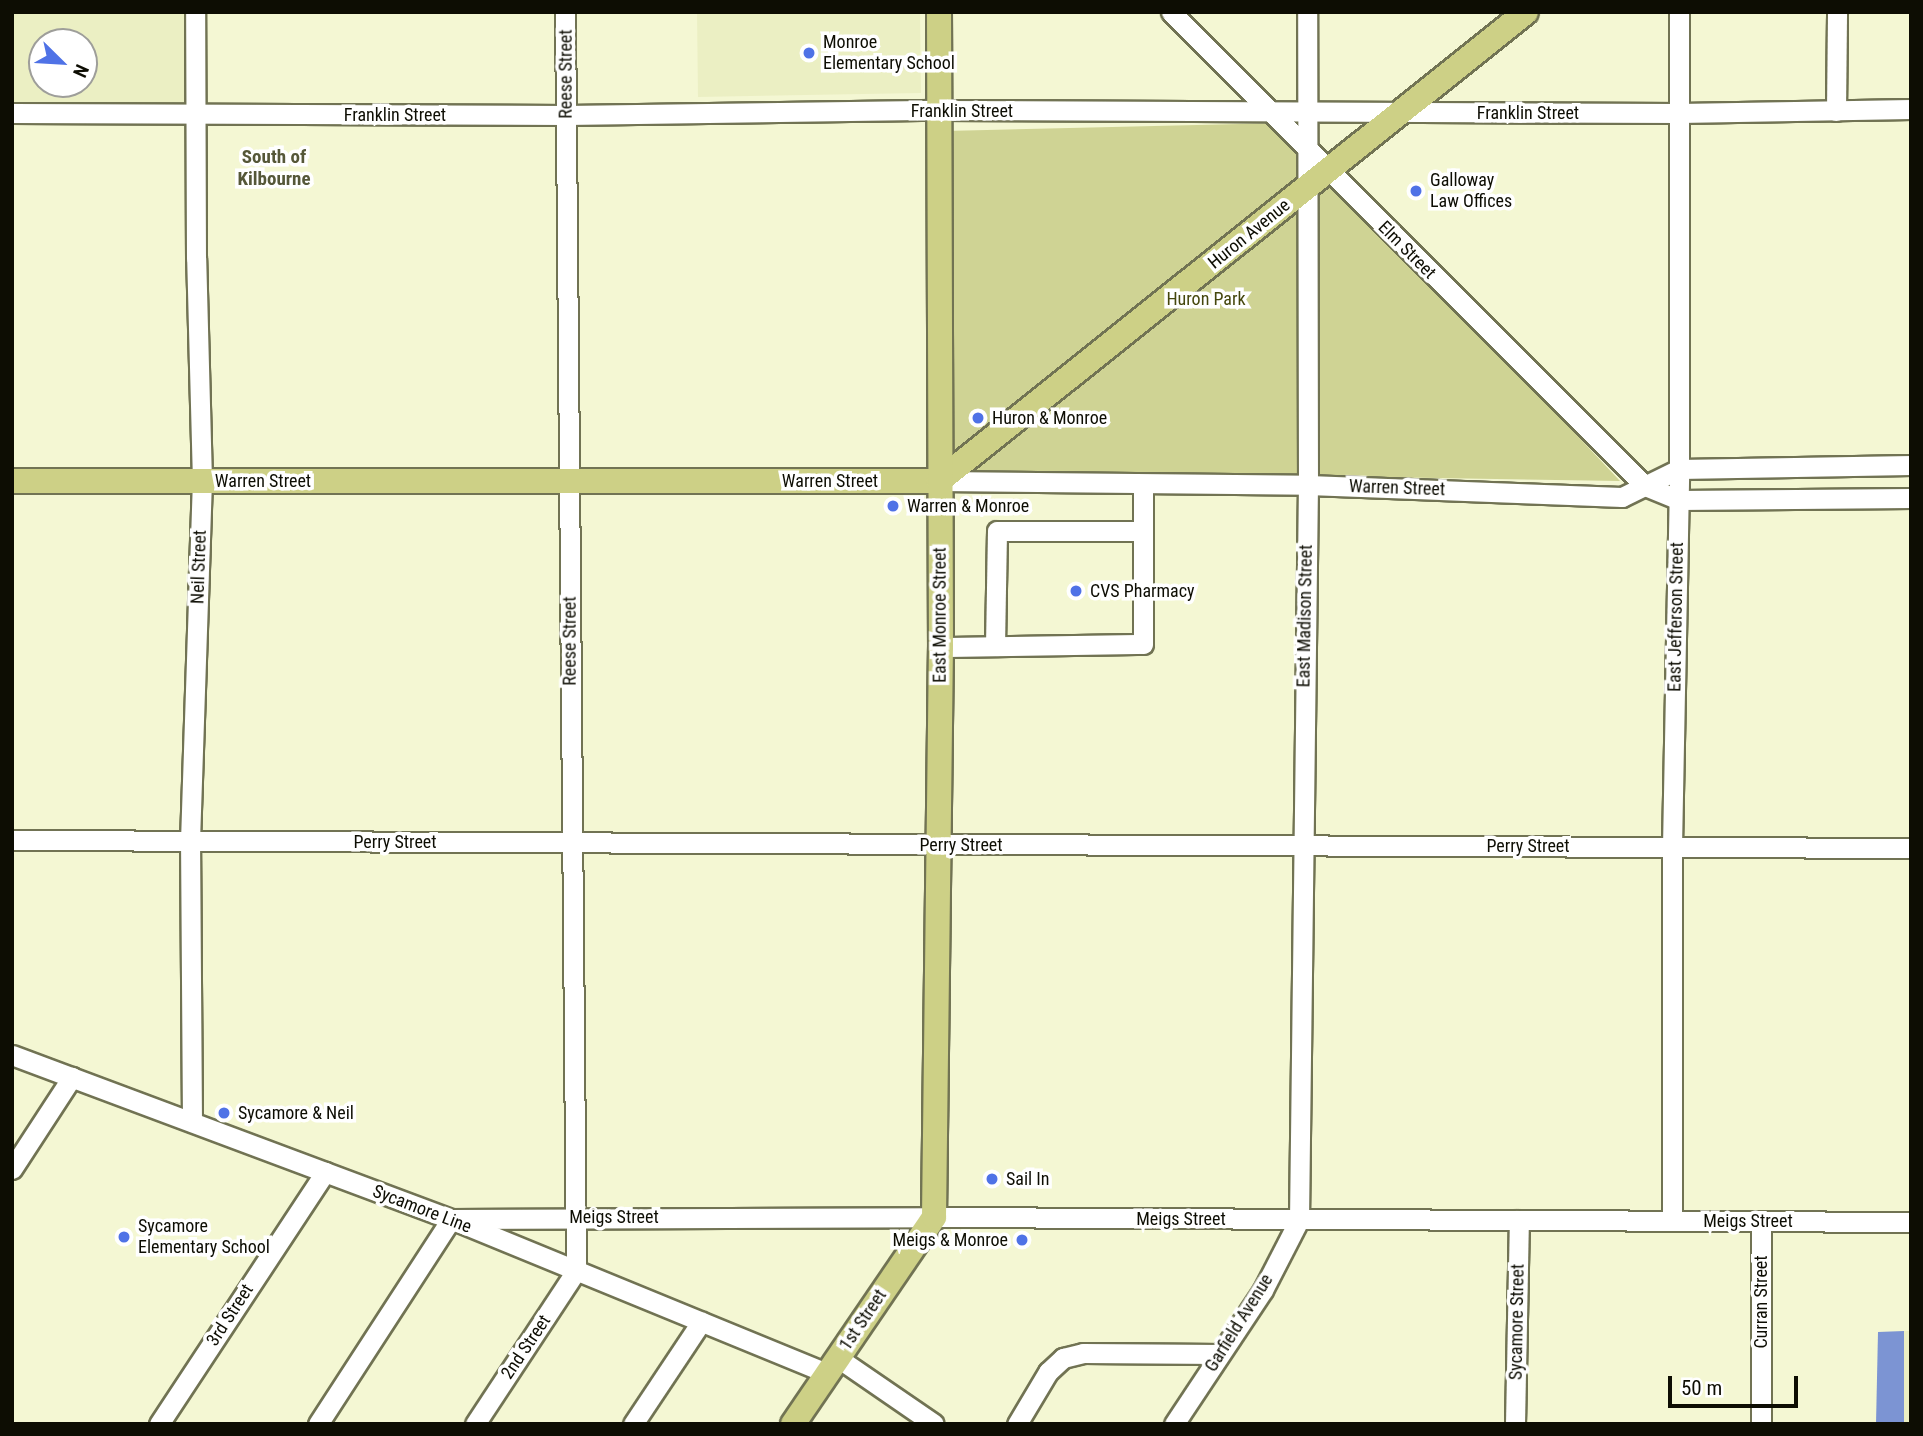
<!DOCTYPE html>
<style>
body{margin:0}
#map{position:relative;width:1923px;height:1436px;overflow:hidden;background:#f4f7d3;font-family:"Roboto Condensed",sans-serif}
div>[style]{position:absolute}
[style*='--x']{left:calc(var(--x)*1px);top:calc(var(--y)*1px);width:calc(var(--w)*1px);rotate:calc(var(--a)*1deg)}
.built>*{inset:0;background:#ebefc3}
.green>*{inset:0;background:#cfd394}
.water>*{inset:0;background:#7c94d3}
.roads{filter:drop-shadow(2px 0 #717353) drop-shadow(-2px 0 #717353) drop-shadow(0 2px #717353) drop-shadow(0 -2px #717353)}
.minor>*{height:19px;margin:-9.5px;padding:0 9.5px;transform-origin:9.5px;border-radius:9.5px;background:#fff}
.major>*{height:24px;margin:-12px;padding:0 12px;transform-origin:12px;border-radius:12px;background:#cdd086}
.dots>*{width:19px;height:19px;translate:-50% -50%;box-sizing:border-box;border:4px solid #fff;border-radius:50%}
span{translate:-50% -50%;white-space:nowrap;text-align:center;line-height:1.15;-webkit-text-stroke:7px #fff;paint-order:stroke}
.poi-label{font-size:18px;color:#0d0d03}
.left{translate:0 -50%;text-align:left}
.right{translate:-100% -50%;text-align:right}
.street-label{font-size:18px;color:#0d0d03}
.park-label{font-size:18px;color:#45470d}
.neighbourhood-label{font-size:19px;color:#555738;font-weight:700}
.frame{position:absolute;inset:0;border:14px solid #0d0d03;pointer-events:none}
.north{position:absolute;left:28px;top:28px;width:70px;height:70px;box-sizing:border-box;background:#fff;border:2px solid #9e9e9a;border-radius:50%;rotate:114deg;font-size:19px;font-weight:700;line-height:28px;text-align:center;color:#0d0d03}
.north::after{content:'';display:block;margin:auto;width:24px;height:32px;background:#4f72e6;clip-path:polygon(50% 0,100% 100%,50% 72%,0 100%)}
.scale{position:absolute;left:1668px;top:1376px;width:130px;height:32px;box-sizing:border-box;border:4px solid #0d0d03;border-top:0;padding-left:9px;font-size:21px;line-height:24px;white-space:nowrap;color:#0d0d03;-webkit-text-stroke:5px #fff;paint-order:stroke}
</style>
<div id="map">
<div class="built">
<div style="clip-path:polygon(evenodd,12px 12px,195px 12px,195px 114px,12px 113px,12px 12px,42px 42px,84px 42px,84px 84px,42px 84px,42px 42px)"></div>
<div style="clip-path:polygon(697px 12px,920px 12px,921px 93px,698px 97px)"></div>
<div style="clip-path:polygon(1904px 1331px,1911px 1331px,1911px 1424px,1904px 1424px)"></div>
</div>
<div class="green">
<div style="clip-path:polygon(1283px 123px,1620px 481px,951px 470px,945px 131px)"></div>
</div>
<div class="water">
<div style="clip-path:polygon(1904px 1331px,1904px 1424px,1876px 1424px,1878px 1332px)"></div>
</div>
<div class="roads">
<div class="minor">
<div style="--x:1171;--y:12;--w:670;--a:45"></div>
<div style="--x:1645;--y:486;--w:37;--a:22"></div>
<div style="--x:1679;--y:500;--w:232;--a:-0.5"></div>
<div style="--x:1836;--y:111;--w:99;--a:-89.4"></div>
<div style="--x:12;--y:113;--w:554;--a:0.21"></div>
<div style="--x:566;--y:115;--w:373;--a:-0.8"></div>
<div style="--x:939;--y:110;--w:740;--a:0.23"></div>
<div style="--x:1679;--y:113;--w:232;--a:-1"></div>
<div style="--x:939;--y:481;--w:369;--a:0.6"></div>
<div style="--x:1308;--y:485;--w:314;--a:2.2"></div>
<div style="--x:1622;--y:497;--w:64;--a:-26.2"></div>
<div style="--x:1679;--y:469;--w:232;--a:-1"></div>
<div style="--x:995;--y:646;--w:115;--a:-89"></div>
<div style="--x:997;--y:531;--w:145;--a:0"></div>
<div style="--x:941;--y:647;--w:202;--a:-0.9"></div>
<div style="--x:1143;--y:644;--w:159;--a:-90"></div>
<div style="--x:12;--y:840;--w:1899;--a:0.24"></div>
<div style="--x:12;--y:1055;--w:469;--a:20.5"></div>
<div style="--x:451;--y:1219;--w:406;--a:22.3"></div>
<div style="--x:192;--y:1122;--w:281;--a:-90.4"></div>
<div style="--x:190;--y:841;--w:360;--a:-88.1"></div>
<div style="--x:202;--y:481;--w:223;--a:-91.5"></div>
<div style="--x:196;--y:258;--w:246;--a:-90.2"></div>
<div style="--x:12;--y:1169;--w:110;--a:-56.9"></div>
<div style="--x:451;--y:1219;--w:483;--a:-0.2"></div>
<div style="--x:934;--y:1217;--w:977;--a:0.29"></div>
<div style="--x:1672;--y:1221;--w:374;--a:-90"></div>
<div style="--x:1672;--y:847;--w:378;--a:-88.9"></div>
<div style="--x:1679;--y:469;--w:457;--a:-90"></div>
<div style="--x:838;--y:1358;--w:116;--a:34.5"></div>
<div style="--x:159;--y:1424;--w:302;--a:-56.6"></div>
<div style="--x:318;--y:1424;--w:244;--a:-57"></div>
<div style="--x:475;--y:1424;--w:183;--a:-56.6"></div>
<div style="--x:576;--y:1271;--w:1259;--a:-90.5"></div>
<div style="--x:633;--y:1424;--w:123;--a:-56.3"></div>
<div style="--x:1017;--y:1424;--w:61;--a:-59.2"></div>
<div style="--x:1048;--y:1372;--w:21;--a:-43"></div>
<div style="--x:1063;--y:1358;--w:21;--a:-14"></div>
<div style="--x:1083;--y:1353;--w:137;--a:0.4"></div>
<div style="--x:1174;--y:1424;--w:161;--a:-56.4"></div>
<div style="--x:1263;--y:1290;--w:79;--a:-62.8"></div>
<div style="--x:1299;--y:1220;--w:735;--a:-89.3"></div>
<div style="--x:1308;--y:485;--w:473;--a:-90.1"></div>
<div style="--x:1515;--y:1424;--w:204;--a:-88.9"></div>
<div style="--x:1761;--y:1424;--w:203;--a:-90"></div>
</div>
<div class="major">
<div style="--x:12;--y:481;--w:927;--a:0"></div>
<div style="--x:939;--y:481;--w:751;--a:-38.62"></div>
<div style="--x:793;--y:1424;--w:250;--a:-55.7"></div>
<div style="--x:934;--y:1217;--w:570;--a:-89.3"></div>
<div style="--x:941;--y:647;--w:635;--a:-90.18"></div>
</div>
</div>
<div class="dots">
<div style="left:809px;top:53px;background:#4f72e6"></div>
<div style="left:1416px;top:191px;background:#4f72e6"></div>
<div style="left:978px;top:418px;background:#4f72e6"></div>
<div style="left:893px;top:506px;background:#4f72e6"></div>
<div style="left:1076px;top:591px;background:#4f72e6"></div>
<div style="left:224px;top:1113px;background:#4f72e6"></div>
<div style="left:992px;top:1179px;background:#4f72e6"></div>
<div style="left:124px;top:1237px;background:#4f72e6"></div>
<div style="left:1022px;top:1240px;background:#4f72e6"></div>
</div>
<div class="poi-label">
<span class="left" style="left:823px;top:53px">Monroe<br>Elementary School</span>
<span class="left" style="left:1430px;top:191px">Galloway<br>Law Offices</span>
<span class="left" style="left:992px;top:418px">Huron &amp; Monroe</span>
<span class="left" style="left:907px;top:506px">Warren &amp; Monroe</span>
<span class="left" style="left:1090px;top:591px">CVS Pharmacy</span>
<span class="left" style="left:238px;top:1113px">Sycamore &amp; Neil</span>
<span class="left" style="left:1006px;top:1179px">Sail In</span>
<span class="left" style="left:138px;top:1237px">Sycamore<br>Elementary School</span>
<span class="right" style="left:1008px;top:1240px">Meigs &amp; Monroe</span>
</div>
<div class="street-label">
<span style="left:566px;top:74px;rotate:-90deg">Reese Street</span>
<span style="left:962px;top:111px">Franklin Street</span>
<span style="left:1528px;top:113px">Franklin Street</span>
<span style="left:395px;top:115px">Franklin Street</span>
<span style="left:1249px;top:234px;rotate:-39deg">Huron Avenue</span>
<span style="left:1407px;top:250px;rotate:45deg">Elm Street</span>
<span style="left:263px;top:481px">Warren Street</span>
<span style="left:830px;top:481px">Warren Street</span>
<span style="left:1397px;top:488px;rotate:2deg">Warren Street</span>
<span style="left:199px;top:567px;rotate:-88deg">Neil Street</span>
<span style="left:940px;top:615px;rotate:-90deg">East Monroe Street</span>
<span style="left:1305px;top:616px;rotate:-89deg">East Madison Street</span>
<span style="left:1676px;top:617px;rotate:-89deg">East Jefferson Street</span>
<span style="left:570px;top:641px;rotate:-90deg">Reese Street</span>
<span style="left:395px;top:842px">Perry Street</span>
<span style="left:961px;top:845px">Perry Street</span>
<span style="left:1528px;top:846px">Perry Street</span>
<span style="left:422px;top:1209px;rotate:21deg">Sycamore Line</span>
<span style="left:614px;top:1217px">Meigs Street</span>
<span style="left:1181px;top:1219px">Meigs Street</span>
<span style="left:1748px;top:1221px">Meigs Street</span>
<span style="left:1761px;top:1302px;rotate:-90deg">Curran Street</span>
<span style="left:230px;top:1315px;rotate:-57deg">3rd Street</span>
<span style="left:863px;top:1320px;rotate:-56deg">1st Street</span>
<span style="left:1517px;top:1322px;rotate:-89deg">Sycamore Street</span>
<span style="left:1239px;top:1323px;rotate:-58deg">Garfield Avenue</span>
<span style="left:526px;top:1347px;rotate:-56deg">2nd Street</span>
</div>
<div class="park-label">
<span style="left:1206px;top:299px">Huron Park</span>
</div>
<div class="neighbourhood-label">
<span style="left:274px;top:168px">South of<br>Kilbourne</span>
</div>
<div class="frame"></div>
<div class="north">N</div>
<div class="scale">50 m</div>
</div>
